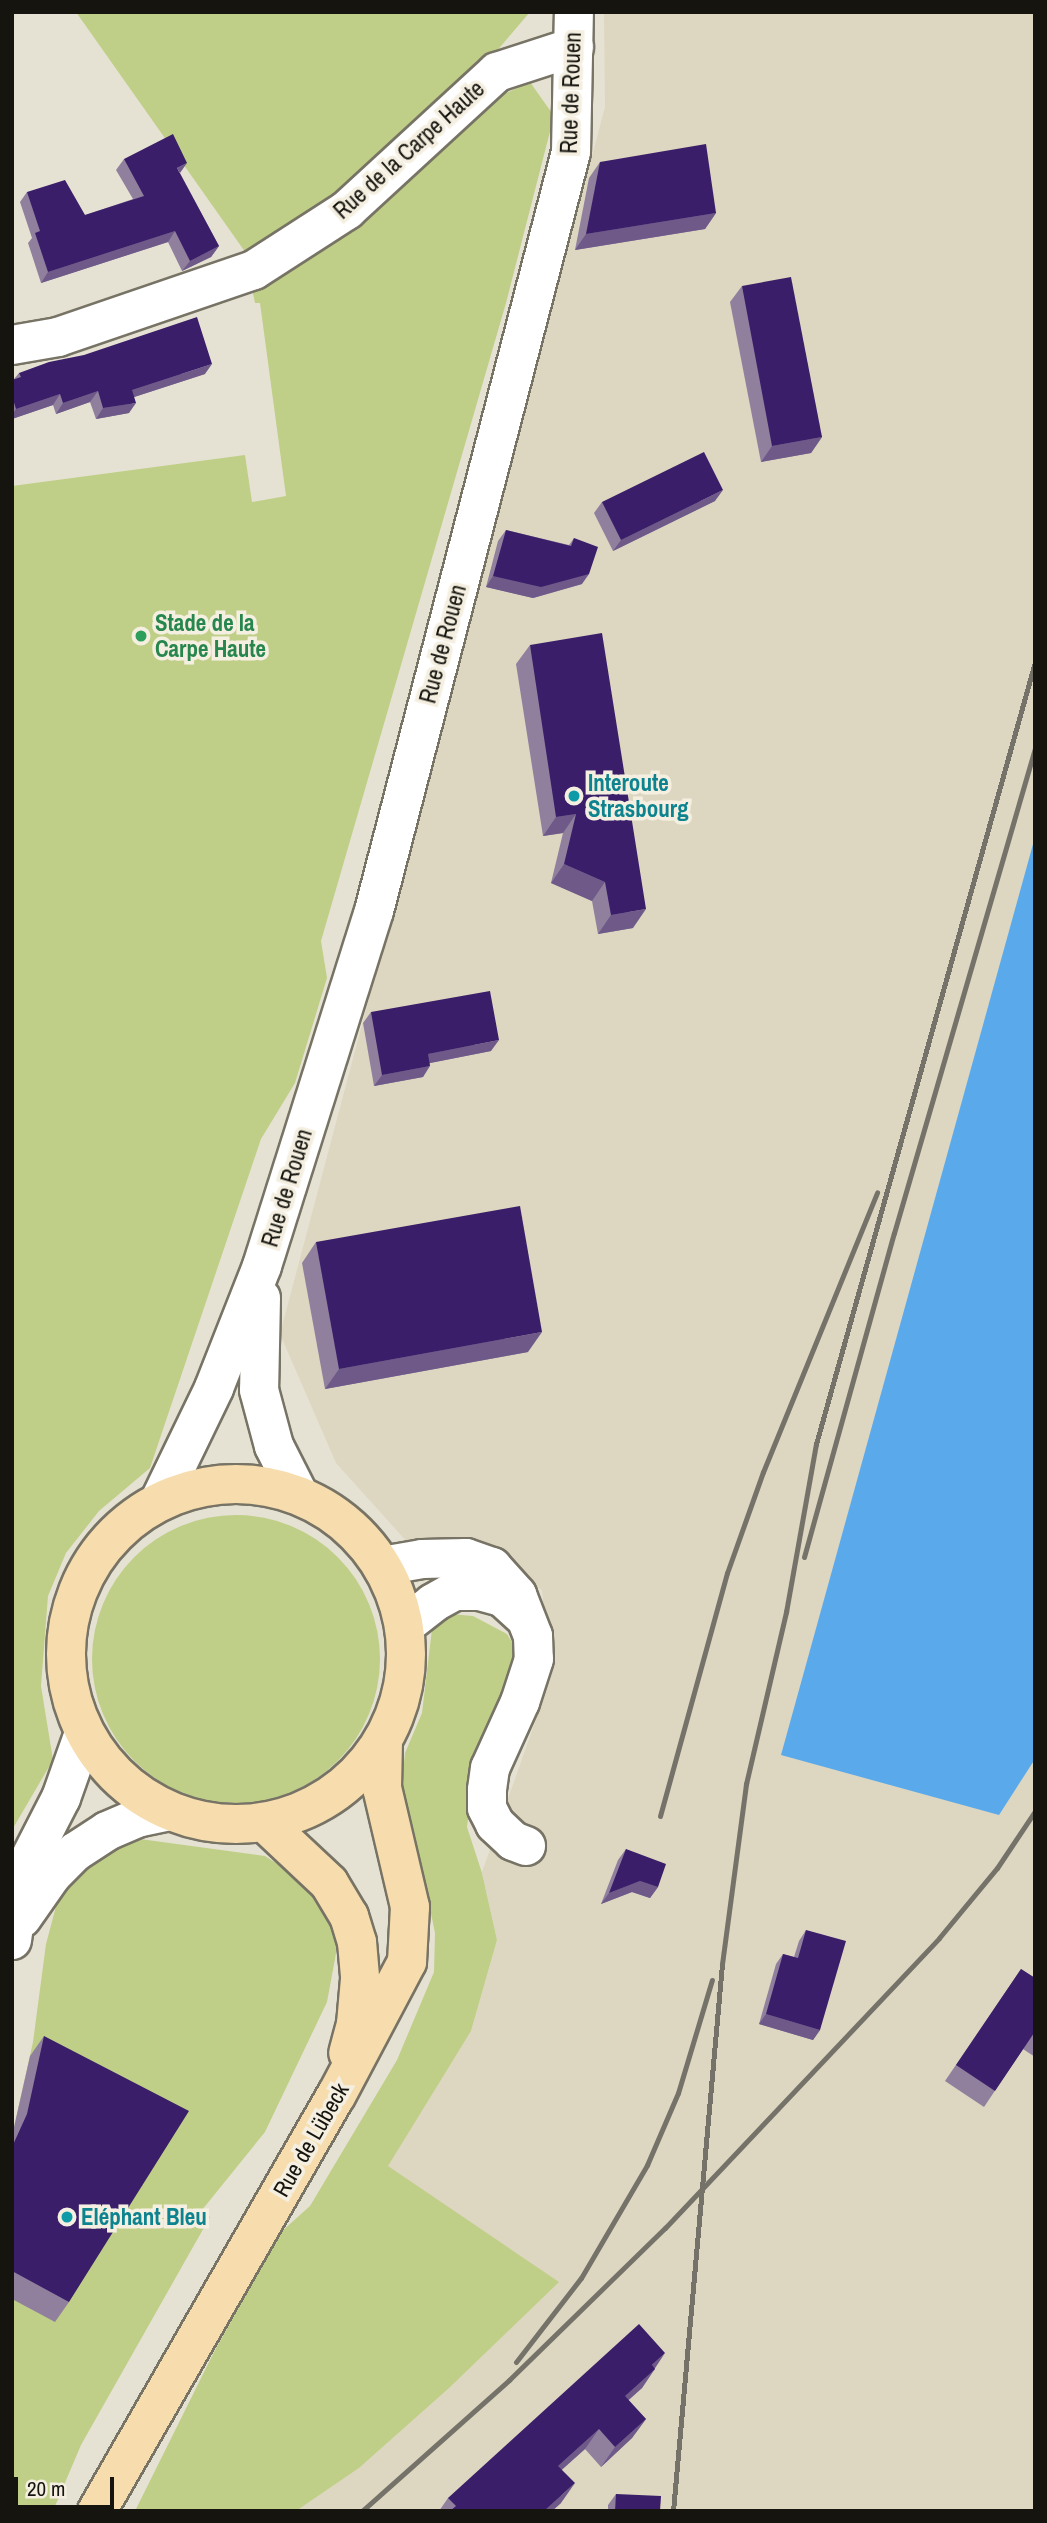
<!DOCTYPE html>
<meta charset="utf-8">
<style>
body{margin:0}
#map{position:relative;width:1047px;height:2523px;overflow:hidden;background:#e6e2d3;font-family:"Archivo Narrow",sans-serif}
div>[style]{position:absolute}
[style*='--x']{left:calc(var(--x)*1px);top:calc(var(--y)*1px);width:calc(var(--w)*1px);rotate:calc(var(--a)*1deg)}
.built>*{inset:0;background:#ddd6c0}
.green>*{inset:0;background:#bfcf87}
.round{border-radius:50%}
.water>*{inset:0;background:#5aaaeb}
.roads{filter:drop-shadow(2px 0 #777365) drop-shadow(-2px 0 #777365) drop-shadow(0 2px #777365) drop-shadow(0 -2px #777365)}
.minor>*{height:38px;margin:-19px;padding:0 19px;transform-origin:19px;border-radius:19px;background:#fff}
.major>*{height:38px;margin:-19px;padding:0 19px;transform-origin:19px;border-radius:19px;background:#f7ddae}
.major>.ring{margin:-19px;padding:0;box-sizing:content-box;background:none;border:38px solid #f7ddae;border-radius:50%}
.rail>*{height:5px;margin:-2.5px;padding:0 2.5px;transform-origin:2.5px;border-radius:2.5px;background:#757369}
.wall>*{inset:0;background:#90809e}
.shaded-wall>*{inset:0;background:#6e5989}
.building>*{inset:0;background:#3a1e69}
.dots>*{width:19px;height:19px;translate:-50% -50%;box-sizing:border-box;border:4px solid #f4efe0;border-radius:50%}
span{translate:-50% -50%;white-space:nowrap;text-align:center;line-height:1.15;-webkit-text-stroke:7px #f4efe0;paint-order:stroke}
.street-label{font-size:23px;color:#15140f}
.leisure-label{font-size:23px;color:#27864d;font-weight:700}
.left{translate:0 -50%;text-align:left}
.culture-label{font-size:23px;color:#0d838f;font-weight:700}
.frame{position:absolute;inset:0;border:14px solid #15140f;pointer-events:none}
.scale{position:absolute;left:14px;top:2477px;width:100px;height:32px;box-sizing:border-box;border:4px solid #15140f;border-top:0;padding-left:9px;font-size:21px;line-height:24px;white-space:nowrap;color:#15140f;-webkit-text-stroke:5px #f4efe0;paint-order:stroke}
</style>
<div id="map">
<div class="built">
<div style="clip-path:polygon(604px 12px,1035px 12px,1035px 2511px,296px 2511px,359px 2468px,448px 2389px,558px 2282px,387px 2166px,471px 2031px,497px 1940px,482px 1872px,545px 1694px,549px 1659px,542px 1590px,483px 1550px,418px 1554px,336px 1463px,280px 1334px,605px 107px)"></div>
</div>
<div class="green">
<div style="clip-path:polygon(76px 12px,530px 12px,495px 53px,337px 196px,248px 256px)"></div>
<div style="clip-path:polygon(530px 82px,554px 116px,506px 303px,321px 941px,327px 978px,295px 1083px,261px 1139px,150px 1468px,99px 1511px,66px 1553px,48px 1596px,41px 1686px,53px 1760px,12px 1830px,12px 486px,245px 455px,252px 502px,286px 496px,260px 303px,255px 303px,252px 289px,331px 242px,504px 94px)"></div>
<div class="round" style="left:92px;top:1515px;width:288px;height:288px"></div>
<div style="clip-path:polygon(450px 1614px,473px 1616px,507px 1634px,521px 1657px,473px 1781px,467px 1827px,482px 1873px,497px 1940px,471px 2031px,388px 2166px,559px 2282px,448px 2389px,359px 2468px,296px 2511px,135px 2511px,214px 2352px,281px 2232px,310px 2206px,397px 2060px,434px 1972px,435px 1933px,424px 1879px,400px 1803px,405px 1753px,422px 1713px,432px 1629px)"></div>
<div style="clip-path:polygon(140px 1839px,265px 1856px,298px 1877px,326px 1908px,337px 1948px,327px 2002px,265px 2132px,202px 2210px,210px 2217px,81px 2445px,53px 2511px,12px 2511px,12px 2136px,33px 2042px,46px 1944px,59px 1895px,101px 1854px)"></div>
</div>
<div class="water">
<div style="clip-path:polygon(1035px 837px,1035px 1759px,999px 1815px,781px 1755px)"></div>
</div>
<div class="roads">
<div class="minor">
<div style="--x:12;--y:345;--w:47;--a:-9.9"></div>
<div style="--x:58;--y:337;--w:207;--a:-18.9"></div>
<div style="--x:254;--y:270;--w:111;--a:-32.8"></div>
<div style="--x:347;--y:210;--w:204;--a:-42.6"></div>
<div style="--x:497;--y:72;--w:81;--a:-18"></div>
<div style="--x:261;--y:1298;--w:92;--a:91.2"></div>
<div style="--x:259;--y:1390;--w:58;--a:75"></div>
<div style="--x:274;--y:1446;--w:55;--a:63"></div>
<div style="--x:159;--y:1502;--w:127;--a:-64.2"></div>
<div style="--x:214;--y:1388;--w:131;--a:-68.5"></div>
<div style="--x:262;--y:1266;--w:372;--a:-72.5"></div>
<div style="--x:374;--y:911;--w:784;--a:-75.45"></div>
<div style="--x:571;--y:152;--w:140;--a:-88.8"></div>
<div style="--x:382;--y:1566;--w:41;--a:-9.9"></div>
<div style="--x:422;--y:1559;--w:44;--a:-1.3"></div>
<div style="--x:466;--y:1558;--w:28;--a:19"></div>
<div style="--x:492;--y:1567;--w:38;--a:48"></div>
<div style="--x:517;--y:1595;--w:44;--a:68.7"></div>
<div style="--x:533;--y:1636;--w:23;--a:88"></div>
<div style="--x:534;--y:1659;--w:45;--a:108"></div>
<div style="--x:520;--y:1702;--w:72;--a:114.4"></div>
<div style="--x:490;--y:1768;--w:22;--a:98"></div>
<div style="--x:487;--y:1790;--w:18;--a:90"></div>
<div style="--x:487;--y:1808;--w:18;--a:63"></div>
<div style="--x:495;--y:1824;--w:25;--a:43"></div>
<div style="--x:513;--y:1841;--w:14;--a:21"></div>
<div style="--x:404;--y:1626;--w:37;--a:-38"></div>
<div style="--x:433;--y:1603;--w:25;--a:-29"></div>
<div style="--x:455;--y:1591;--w:24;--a:0"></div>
<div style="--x:479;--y:1591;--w:24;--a:15"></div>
<div style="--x:502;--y:1597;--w:27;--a:42"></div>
<div style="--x:22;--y:1918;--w:52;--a:-55.1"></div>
<div style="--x:52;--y:1875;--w:33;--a:-45"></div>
<div style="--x:75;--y:1852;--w:38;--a:-33"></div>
<div style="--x:107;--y:1831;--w:33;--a:-23"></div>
<div style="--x:137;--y:1818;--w:33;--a:-12"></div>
<div style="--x:12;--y:1940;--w:65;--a:-82"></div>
<div style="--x:21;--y:1876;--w:88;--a:-62.9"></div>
<div style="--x:61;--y:1798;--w:69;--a:-70.5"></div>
</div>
<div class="major">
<div class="ring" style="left:66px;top:1484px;width:302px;height:302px"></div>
<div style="--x:264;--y:1822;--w:89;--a:43.2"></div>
<div style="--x:329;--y:1883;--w:39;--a:59"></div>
<div style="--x:349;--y:1916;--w:27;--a:73"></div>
<div style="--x:357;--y:1942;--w:37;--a:85"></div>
<div style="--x:360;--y:1979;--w:45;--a:95.1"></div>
<div style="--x:356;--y:2024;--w:30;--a:105"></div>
<div style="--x:97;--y:2511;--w:479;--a:-60.1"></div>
<div style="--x:336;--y:2096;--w:152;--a:-62.1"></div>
<div style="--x:407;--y:1962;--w:55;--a:-86.9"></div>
<div style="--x:410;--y:1907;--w:122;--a:-103.2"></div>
<div style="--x:382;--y:1788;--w:48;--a:-88.8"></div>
</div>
</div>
<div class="rail">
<div style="--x:804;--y:1557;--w:336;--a:-74.5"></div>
<div style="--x:894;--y:1233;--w:505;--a:-73.79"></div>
<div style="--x:660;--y:1816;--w:252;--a:-74.6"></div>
<div style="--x:727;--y:1573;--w:107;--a:-70.4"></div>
<div style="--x:763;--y:1472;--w:302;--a:-67.8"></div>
<div style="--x:516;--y:2362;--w:106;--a:-52.3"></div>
<div style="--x:581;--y:2278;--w:131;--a:-59.7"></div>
<div style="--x:647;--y:2165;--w:78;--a:-66.7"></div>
<div style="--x:678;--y:2093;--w:118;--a:-73.3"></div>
<div style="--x:362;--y:2511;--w:197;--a:-41.7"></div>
<div style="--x:509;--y:2380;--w:218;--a:-44.3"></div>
<div style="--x:665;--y:2228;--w:399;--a:-46.6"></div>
<div style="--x:939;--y:1938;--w:91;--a:-50.4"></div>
<div style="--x:997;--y:1868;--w:69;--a:-56.3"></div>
<div style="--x:673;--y:2511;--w:549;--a:-84.88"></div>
<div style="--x:722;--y:1964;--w:182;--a:-82.4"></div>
<div style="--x:746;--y:1784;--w:177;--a:-76.9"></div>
<div style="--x:786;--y:1612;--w:171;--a:-79.9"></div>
<div style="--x:816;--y:1444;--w:812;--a:-74.36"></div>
</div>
<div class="wall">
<div style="clip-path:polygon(124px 159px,180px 173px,219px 246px,211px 257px,182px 271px,168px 242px,41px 283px,28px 243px,32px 238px,20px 202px,27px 192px,85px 215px,133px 199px,116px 170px)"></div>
<div style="clip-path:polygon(600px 162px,716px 213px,705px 229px,575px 250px,589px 178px)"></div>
<div style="clip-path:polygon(742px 286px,822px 437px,811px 453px,761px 462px,730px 302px)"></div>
<div style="clip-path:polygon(19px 373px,205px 374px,134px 397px,129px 413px,96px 419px,90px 402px,56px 414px,53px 405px,12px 419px,12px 380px,14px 379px)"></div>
<div style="clip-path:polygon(715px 501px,613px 551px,594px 513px,602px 502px)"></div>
<div style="clip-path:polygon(506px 530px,569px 545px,574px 538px,582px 584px,533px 598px,486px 587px,498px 541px)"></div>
<div style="clip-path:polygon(530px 645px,633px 928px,598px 934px,592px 901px,551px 883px,563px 833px,543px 836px,516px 664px)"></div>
<div style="clip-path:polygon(371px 1012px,491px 1051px,430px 1063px,423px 1077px,374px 1086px,363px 1023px)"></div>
<div style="clip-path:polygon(316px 1242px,528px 1352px,325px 1389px,302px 1263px)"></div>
<div style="clip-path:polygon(626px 1849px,658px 1887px,650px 1898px,632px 1892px,601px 1904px,618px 1860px)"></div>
<div style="clip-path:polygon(806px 1930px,820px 2030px,813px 2040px,759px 2024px,776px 1964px,783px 1954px,794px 1957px,799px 1941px)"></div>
<div style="clip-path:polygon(1021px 1969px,1035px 1978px,1035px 2057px,1023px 2049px,984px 2107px,945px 2081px)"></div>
<div style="clip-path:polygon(44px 2036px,69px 2302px,55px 2322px,12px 2299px,12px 2136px,30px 2056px)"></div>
<div style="clip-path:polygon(654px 2367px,655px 2369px,642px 2388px,628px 2400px,646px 2419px,632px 2438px,601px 2467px,585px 2449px,562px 2469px,561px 2503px,552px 2511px,439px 2511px,448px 2498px)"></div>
<div style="clip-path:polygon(616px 2494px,660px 2511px,608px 2511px,608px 2505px)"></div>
</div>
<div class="shaded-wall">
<div style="clip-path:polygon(187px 163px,180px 173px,177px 168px)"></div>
<div style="clip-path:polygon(716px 213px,705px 229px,575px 250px,586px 234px)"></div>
<div style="clip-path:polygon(175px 231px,168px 242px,41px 283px,48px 272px)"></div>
<div style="clip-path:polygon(219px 246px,211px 257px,182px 271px,190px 261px)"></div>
<div style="clip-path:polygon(212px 364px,205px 374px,125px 400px,132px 390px)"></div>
<div style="clip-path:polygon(98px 391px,90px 402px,56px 414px,63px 403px)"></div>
<div style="clip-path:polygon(60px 394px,53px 405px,12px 419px,12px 415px,16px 409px)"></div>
<div style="clip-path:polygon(136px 403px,129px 413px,96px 419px,103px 408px)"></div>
<div style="clip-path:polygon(822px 437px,811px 453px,761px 462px,772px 446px)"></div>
<div style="clip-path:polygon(723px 490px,715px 501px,613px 551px,621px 540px)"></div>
<div style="clip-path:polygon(589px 574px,582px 584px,533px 598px,486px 587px,493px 576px)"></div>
<div style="clip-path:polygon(576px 814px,563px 833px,543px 836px,556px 817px)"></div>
<div style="clip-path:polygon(564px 864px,605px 882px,592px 901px,551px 883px)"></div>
<div style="clip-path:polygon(646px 909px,633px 928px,598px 934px,611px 915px)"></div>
<div style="clip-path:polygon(499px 1040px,491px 1051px,420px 1065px,428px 1054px)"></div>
<div style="clip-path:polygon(430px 1066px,423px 1077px,374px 1086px,382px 1075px)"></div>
<div style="clip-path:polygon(542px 1332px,528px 1352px,325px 1389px,339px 1369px)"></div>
<div style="clip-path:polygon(640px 1881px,658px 1887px,650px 1898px,632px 1892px,601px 1904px,609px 1893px)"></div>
<div style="clip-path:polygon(766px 2014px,820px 2030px,813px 2040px,759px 2024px)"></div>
<div style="clip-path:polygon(665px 2353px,642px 2388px,611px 2416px,625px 2396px,652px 2365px)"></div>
<div style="clip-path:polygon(646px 2419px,632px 2438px,601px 2467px,615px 2447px)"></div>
<div style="clip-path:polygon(599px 2429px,585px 2449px,545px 2485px,558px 2466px)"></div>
<div style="clip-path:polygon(575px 2483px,561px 2503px,552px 2511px,544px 2511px)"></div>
</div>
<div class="building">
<div style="clip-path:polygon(173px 134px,187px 163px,177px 168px,219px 246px,190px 261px,175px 231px,48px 272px,35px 233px,40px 231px,27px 192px,65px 180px,85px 215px,144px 196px,124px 159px)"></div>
<div style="clip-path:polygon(706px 144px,716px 213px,586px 234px,600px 162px)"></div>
<div style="clip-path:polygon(791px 277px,822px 437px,772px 446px,742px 286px)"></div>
<div style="clip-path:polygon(197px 317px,212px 364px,132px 390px,136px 403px,103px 408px,98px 391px,63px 403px,60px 394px,16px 409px,12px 396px,12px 380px,21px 377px,19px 373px,49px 362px,84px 355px)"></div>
<div style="clip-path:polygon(704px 452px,723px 490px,621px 540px,602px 502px)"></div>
<div style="clip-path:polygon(506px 530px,571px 546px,574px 538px,598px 547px,589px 574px,541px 587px,493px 576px)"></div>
<div style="clip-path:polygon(602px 633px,646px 909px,611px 915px,605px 882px,564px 864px,576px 814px,556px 817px,530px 645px)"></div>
<div style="clip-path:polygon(490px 991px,499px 1040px,428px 1054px,430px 1066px,382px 1075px,371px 1012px)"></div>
<div style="clip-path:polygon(520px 1206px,542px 1332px,339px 1369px,316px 1242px)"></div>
<div style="clip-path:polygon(626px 1849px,666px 1864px,658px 1887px,640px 1881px,609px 1893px)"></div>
<div style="clip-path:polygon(806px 1930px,846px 1941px,820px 2030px,766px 2014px,783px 1954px,798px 1958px)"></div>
<div style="clip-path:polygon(1021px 1969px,1035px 1978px,1035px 2033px,1034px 2033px,995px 2091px,956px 2065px)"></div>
<div style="clip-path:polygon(44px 2036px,189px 2111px,69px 2302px,12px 2271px,12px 2147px,27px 2114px)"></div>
<div style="clip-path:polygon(639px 2324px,665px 2353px,652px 2365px,655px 2369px,625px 2396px,646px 2419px,615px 2447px,599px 2429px,558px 2466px,575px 2483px,544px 2511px,450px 2511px,456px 2506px,448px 2498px)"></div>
<div style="clip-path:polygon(616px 2494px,661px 2496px,660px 2511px,615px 2511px)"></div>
</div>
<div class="dots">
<div style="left:141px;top:636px;background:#2e9e5b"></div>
<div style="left:574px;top:796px;background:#0f9aa8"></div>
<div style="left:67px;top:2217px;background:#0f9aa8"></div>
</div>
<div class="street-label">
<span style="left:571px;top:93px;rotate:-88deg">Rue de Rouen</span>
<span style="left:409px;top:150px;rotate:-42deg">Rue de la Carpe Haute</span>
<span style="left:443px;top:644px;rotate:-75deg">Rue de Rouen</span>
<span style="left:287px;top:1188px;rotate:-73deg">Rue de Rouen</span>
<span style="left:311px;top:2140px;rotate:-60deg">Rue de Lübeck</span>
</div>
<div class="leisure-label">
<span class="left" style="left:155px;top:636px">Stade de la<br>Carpe Haute</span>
</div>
<div class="culture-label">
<span class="left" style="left:588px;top:796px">Interoute<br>Strasbourg</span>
<span class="left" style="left:81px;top:2217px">Eléphant Bleu</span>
</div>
<div class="frame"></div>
<div class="scale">20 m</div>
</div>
